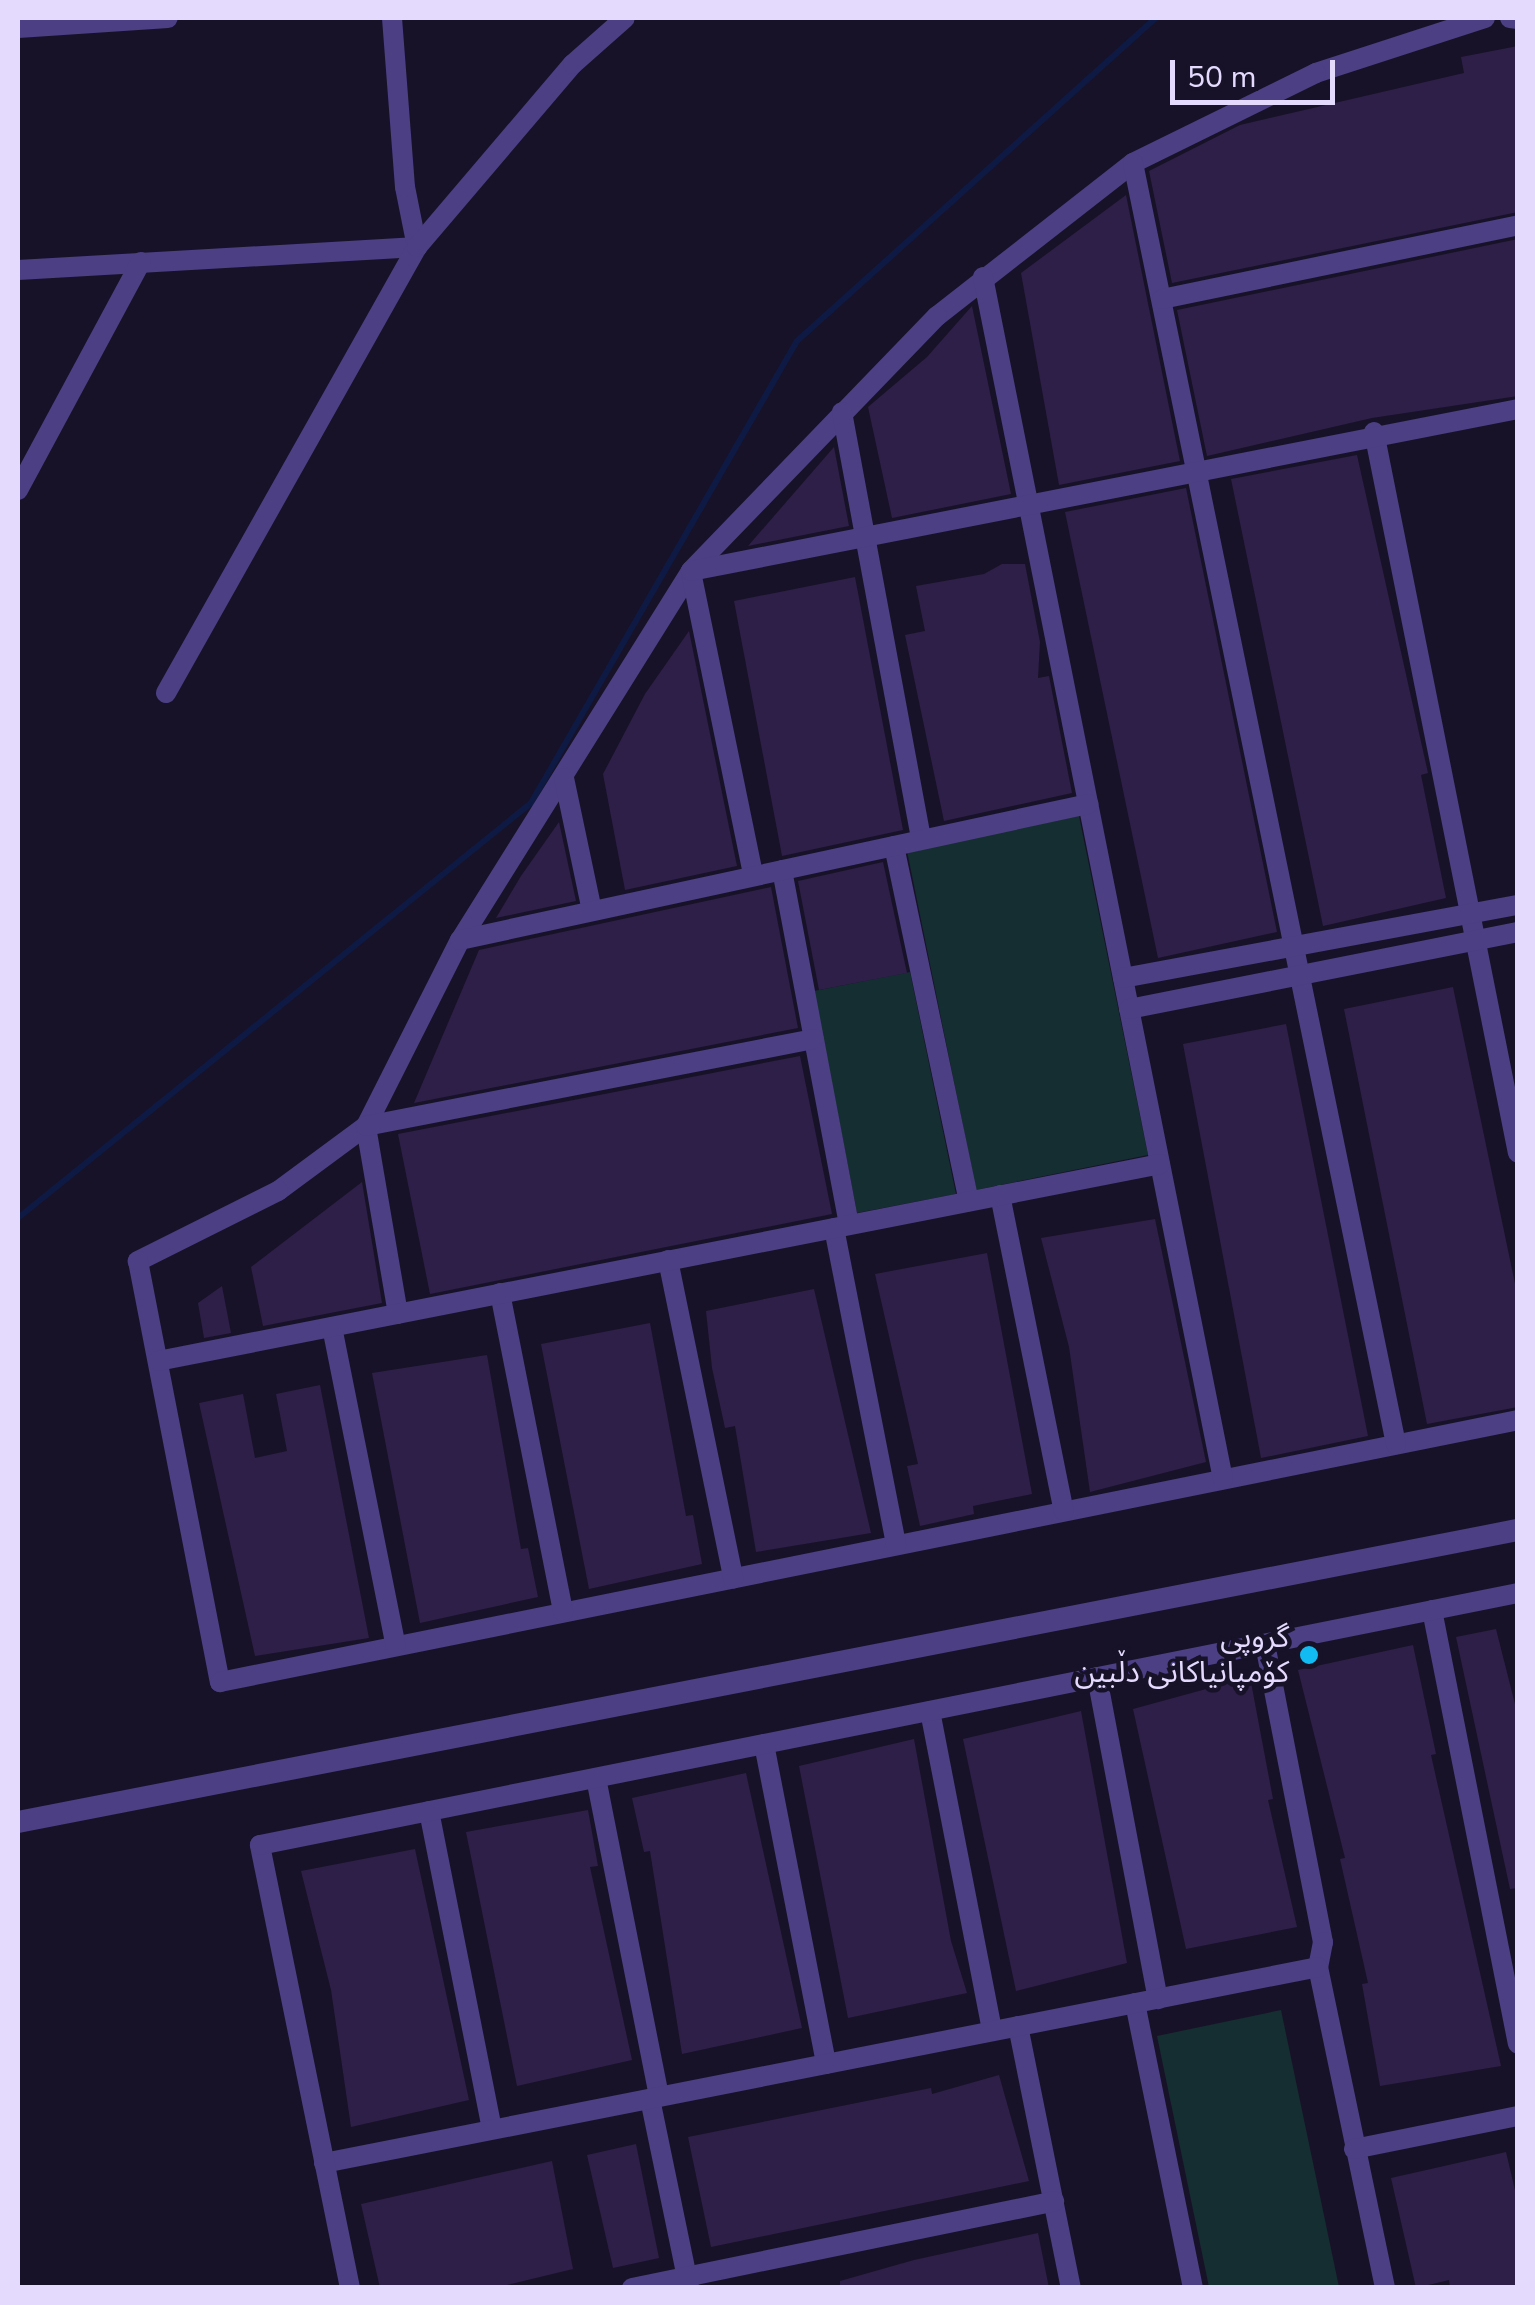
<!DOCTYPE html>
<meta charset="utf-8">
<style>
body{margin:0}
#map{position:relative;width:1535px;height:2305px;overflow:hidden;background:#181228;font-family:"Nunito Sans","Noto Sans Arabic",sans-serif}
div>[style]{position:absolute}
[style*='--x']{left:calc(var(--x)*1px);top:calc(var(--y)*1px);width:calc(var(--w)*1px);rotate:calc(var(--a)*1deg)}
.green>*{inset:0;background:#152e31}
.stream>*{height:6px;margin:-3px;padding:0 3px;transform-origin:3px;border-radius:3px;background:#0e1a44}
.building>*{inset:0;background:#2d1f47}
.minor>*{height:20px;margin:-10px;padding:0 10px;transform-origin:10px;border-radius:10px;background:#4c3f84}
.tertiary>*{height:22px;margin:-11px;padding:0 11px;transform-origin:11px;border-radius:11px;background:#4c3f84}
.dots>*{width:28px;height:28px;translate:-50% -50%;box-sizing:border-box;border:5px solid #181228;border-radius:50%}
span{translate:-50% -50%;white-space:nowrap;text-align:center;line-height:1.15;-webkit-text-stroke:9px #181228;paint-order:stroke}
.poi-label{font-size:30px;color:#e3dafd}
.right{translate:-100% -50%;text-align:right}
.frame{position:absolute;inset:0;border:20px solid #e3dafd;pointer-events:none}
.scale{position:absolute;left:1170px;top:60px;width:165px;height:45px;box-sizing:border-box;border:5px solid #e3dafd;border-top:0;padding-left:12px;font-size:30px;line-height:35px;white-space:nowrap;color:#e3dafd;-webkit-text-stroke:8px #181228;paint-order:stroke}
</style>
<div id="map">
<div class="green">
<div style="clip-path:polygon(1079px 816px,1148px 1155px,976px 1190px,907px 851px)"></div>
<div style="clip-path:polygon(910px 972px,956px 1194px,857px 1213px,814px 991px)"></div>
<div style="clip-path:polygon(1281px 2010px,1339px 2287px,1209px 2287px,1157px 2036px)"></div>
</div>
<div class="stream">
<div style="--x:18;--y:1218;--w:660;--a:-38.97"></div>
<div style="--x:531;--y:803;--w:533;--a:-60.07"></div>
<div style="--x:797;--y:341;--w:483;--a:-42"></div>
</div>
<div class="building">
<div style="clip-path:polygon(1518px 46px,1518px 212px,1172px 283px,1149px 171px,1240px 125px,1464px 73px,1461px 57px)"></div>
<div style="clip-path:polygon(1126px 195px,1180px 461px,1059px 485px,1021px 273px)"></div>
<div style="clip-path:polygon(1518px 239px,1518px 396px,1372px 418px,1207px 456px,1177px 310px)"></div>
<div style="clip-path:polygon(972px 306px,1011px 494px,892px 518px,868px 407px,927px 357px)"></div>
<div style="clip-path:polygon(834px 447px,849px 526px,748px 546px)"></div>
<div style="clip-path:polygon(1357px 455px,1428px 773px,1421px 775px,1446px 898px,1323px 926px,1231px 479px)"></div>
<div style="clip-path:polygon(1186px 488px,1277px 932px,1158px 958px,1065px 512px)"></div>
<div style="clip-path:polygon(1002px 564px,1025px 564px,1040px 642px,1038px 678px,1049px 676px,1072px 793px,944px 821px,905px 635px,925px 631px,916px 586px,984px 574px)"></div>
<div style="clip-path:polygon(855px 577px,903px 830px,782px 856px,734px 601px)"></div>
<div style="clip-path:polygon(689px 631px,737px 866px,625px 890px,603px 774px,645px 694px)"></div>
<div style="clip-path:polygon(559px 822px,576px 901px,496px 918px,521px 876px)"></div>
<div style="clip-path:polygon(883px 862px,907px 973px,819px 990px,798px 881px)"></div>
<div style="clip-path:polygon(771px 887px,798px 1028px,414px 1103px,479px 950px)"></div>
<div style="clip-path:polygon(1453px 987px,1518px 1298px,1518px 1407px,1427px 1424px,1344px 1009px)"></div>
<div style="clip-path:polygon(1286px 1024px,1368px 1436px,1261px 1458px,1183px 1044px)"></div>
<div style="clip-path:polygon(800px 1056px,832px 1214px,430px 1294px,398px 1134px)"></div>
<div style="clip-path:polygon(362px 1182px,382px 1303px,263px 1326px,251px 1267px)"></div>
<div style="clip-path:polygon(1155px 1219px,1206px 1462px,1090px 1492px,1069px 1347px,1041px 1238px)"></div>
<div style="clip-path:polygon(987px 1253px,1032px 1494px,973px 1506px,974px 1514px,920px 1526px,907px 1466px,918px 1464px,875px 1274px)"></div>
<div style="clip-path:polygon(222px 1286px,231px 1333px,204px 1338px,198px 1303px)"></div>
<div style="clip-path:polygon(814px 1289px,871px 1533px,756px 1552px,735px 1426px,725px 1428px,712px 1368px,706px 1311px)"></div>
<div style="clip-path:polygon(650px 1323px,686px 1516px,693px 1515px,702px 1564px,589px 1589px,541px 1344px)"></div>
<div style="clip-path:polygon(487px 1355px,521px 1549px,528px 1548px,538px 1597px,420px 1623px,372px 1373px)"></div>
<div style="clip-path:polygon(320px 1385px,369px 1638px,255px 1656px,199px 1403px,243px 1394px,255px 1458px,287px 1451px,276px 1394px)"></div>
<div style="clip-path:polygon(1496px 1629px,1518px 1716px,1518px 1888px,1510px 1889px,1456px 1637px)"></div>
<div style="clip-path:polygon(1413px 1645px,1436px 1754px,1431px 1755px,1501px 2066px,1380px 2086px,1362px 1984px,1368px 1983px,1340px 1859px,1345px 1858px,1298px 1670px)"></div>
<div style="clip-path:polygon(1250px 1677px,1273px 1799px,1268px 1800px,1297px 1927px,1186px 1949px,1133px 1709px)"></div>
<div style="clip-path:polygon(1081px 1711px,1127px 1963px,1016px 1991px,963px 1739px)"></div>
<div style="clip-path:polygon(914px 1739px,951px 1941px,967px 1993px,848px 2018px,799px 1766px)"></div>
<div style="clip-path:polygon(746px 1773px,802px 2028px,682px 2054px,650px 1851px,644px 1852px,632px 1798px)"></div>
<div style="clip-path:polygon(588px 1810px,598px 1866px,590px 1867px,632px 2060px,517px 2086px,466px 1832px)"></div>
<div style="clip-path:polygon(415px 1849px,469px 2100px,351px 2127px,331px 1990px,301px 1871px)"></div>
<div style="clip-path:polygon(999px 2075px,1029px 2181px,711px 2247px,688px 2137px,931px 2088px,932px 2094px)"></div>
<div style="clip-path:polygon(636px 2144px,659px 2258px,613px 2268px,587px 2155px)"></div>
<div style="clip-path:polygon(1506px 2152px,1518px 2203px,1518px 2288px,1450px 2288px,1449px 2280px,1416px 2288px,1391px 2178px)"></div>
<div style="clip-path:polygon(552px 2161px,573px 2269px,495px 2288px,380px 2288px,361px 2204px)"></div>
<div style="clip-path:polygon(1038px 2233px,1049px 2288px,840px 2288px,840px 2281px,914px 2260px)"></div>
</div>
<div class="minor">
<div style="--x:1485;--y:18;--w:178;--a:162"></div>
<div style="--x:1316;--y:73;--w:204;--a:153.8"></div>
<div style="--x:1133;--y:163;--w:249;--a:142"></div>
<div style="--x:937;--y:316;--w:354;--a:134"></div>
<div style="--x:691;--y:571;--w:435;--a:122"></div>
<div style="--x:460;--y:940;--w:208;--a:116.8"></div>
<div style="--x:366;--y:1126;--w:109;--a:143.5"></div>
<div style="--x:278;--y:1191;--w:157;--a:153.4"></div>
<div style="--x:138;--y:1261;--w:429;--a:79"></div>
<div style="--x:220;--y:1682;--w:1324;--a:-11.41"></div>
<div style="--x:1510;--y:18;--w:8;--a:7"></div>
<div style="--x:18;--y:28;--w:150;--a:-3.8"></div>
<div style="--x:1133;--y:163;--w:1308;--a:78.4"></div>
<div style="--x:18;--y:270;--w:400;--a:-3.3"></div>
<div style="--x:417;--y:247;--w:61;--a:-101.3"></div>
<div style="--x:405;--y:187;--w:169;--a:-94.4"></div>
<div style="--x:983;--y:277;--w:1226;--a:78.71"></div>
<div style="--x:1162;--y:299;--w:364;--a:-11.7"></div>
<div style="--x:842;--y:412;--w:433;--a:79.5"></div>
<div style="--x:1374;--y:432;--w:735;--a:78.71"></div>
<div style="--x:18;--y:490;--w:259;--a:-61.7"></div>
<div style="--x:166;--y:693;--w:512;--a:-60.63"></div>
<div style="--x:417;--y:247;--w:240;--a:-49.6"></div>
<div style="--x:573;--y:64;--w:69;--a:-41.5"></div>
<div style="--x:564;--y:778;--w:136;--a:78.1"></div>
<div style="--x:894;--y:846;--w:363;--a:78.1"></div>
<div style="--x:782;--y:870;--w:361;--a:79.3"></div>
<div style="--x:753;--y:874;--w:309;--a:-101.6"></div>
<div style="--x:691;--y:571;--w:843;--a:-11.08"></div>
<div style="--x:460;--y:940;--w:643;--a:-12.22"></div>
<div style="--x:1123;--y:978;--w:402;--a:-10.5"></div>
<div style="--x:1129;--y:1009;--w:397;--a:-11.2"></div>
<div style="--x:1000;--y:1195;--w:322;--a:78.6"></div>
<div style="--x:834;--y:1228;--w:323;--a:78.9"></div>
<div style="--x:668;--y:1260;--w:325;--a:78.4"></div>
<div style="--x:500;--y:1293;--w:325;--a:78.8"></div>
<div style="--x:398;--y:1314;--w:191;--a:-99.7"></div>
<div style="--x:366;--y:1126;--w:456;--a:-11"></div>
<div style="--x:332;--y:1327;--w:325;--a:78.7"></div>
<div style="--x:158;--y:1361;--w:1021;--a:-11.12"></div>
<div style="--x:1432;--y:1610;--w:442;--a:78.8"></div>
<div style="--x:1265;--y:1644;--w:304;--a:79"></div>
<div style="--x:1323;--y:1942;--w:25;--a:101"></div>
<div style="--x:1318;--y:1967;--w:328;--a:78.2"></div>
<div style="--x:1097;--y:1677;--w:328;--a:79.3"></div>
<div style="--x:930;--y:1711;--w:326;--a:79"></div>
<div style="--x:764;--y:1744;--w:326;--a:79"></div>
<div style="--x:596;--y:1778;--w:325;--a:78.8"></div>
<div style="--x:429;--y:1811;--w:324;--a:78.8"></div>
<div style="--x:1135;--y:2003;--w:291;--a:78.5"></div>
<div style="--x:1018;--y:2026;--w:267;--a:78.6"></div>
<div style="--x:650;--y:2099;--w:192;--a:78.3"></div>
<div style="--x:1354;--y:2149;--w:167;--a:-11.4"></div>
<div style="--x:324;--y:2163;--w:1013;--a:-11.15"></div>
<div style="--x:350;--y:2288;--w:452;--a:-101.5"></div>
<div style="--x:260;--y:1845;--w:1283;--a:-11.33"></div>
<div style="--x:632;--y:2288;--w:431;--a:-11.6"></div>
</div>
<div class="tertiary">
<div style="--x:18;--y:1822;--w:1528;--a:-11.02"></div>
</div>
<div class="dots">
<div style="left:1309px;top:1655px;background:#12bbf1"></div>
</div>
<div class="poi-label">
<span class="right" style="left:1289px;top:1655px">گروپی<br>کۆمپانیاکانی دڵبین</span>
</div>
<div class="frame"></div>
<div class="scale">50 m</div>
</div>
